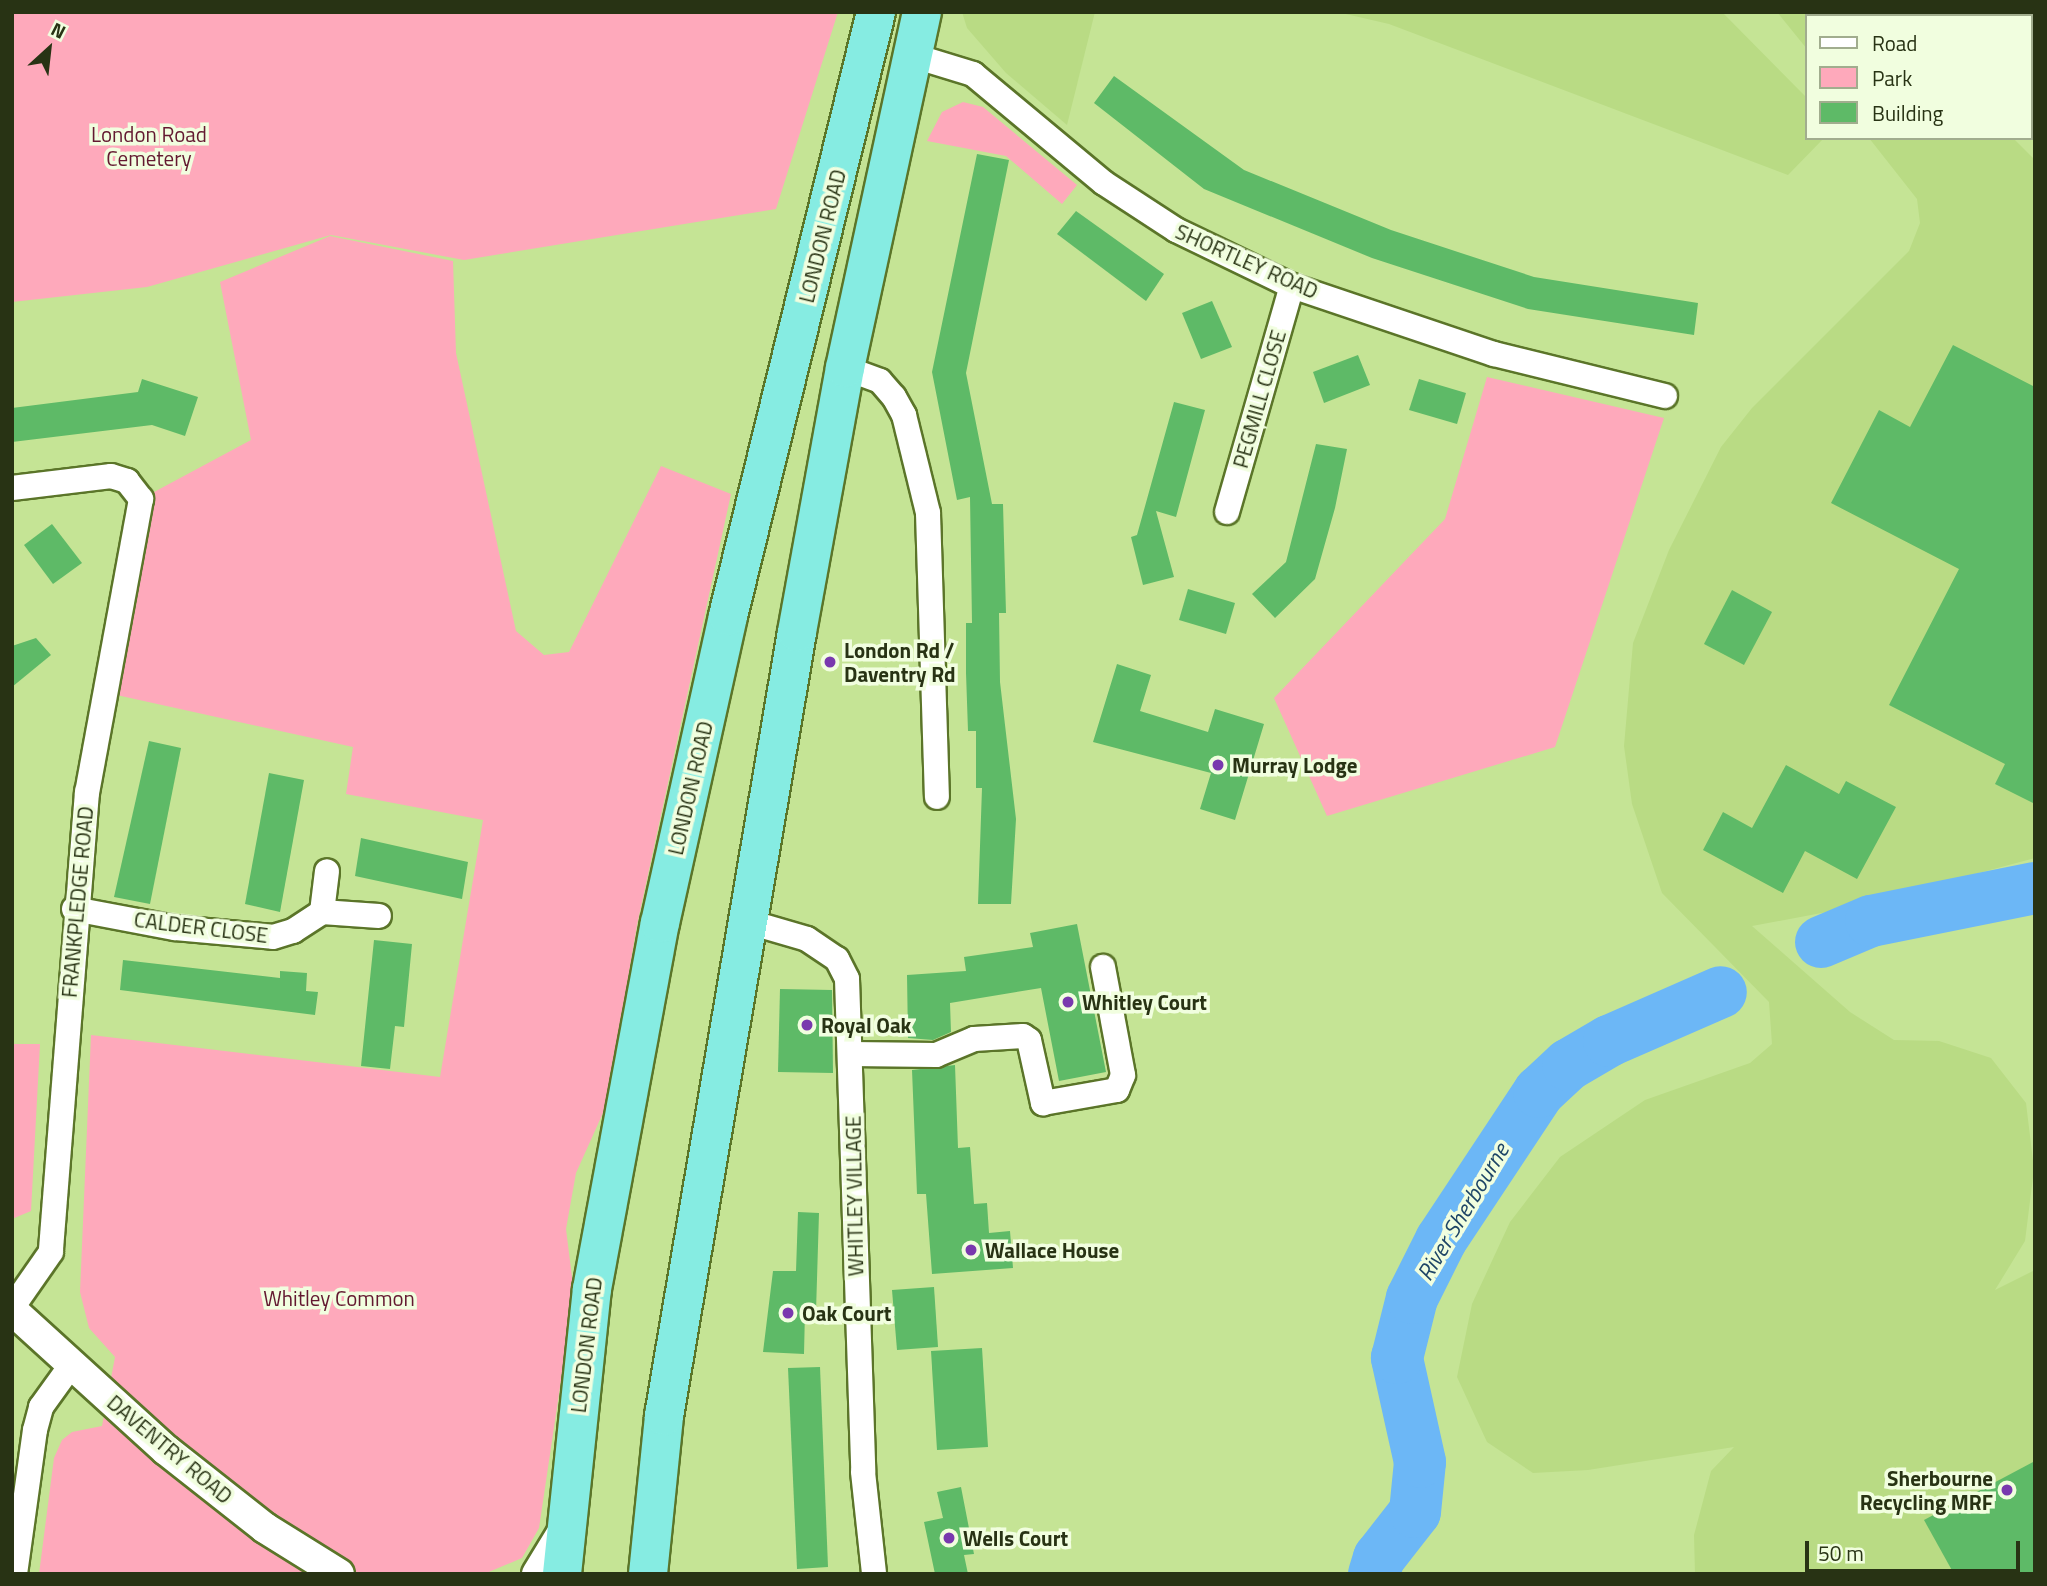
<!DOCTYPE html>
<style>
body{margin:0}
#map{position:relative;width:2047px;height:1586px;overflow:hidden;background:#c5e495;font-family:"Titillium Web",sans-serif}
div>[style]{position:absolute}
[style*='--x']{left:calc(var(--x)*1px);top:calc(var(--y)*1px);width:calc(var(--w)*1px);rotate:calc(var(--a)*1deg)}
.built>*{inset:0;background:#b9db84}
.green>*{inset:0;background:#fea9bb}
.river>*{height:52px;margin:-26px;padding:0 26px;transform-origin:26px;border-radius:26px;background:#6cb7f6}
.building>*{inset:0;background:#5eba67}
.roads{filter:drop-shadow(2px 0 #5b7529) drop-shadow(-2px 0 #5b7529) drop-shadow(0 2px #5b7529) drop-shadow(0 -2px #5b7529)}
.minor>*{height:24px;margin:-12px;padding:0 12px;transform-origin:12px;border-radius:12px;background:#fff}
.tertiary>*{height:30px;margin:-15px;padding:0 15px;transform-origin:15px;border-radius:15px;background:#fff}
.trunk>*{height:38px;margin:-19px;padding:0 19px;transform-origin:19px;border-radius:19px;background:#86ece2}
.rail>*{height:8px;margin-top:-4px;transform-origin:0;background:repeating-linear-gradient(90deg,#f1fedf 0 16px,#768b54 0 32px);box-sizing:border-box;border-block:2px solid #768b54}
.dots>*{width:19px;height:19px;translate:-50% -50%;box-sizing:border-box;border:4px solid #f1fedf;border-radius:50%}
span{translate:-50% -50%;white-space:nowrap;text-align:center;line-height:1.15;-webkit-text-stroke:7px #f1fedf;paint-order:stroke}
.park-label{font-size:21px;color:#631930}
.street-label{font-size:21px;color:#283314}
.poi-label{font-size:21px;color:#283314;font-weight:700}
.left{translate:0 -50%;text-align:left}
.right{translate:-100% -50%;text-align:right}
.water-label{font-size:23px;color:#1e4566;font-style:italic}
.frame{position:absolute;inset:0;border:14px solid #283314;pointer-events:none}
.legend{position:absolute;left:1805px;top:14px;width:228px;height:126px;box-sizing:border-box;background:#f1fedf;border:2px solid #a1ad8e;margin:0;padding:9px 12px;list-style:none;font-size:21px;color:#283314}
.legend li{display:flex;align-items:center;gap:14px;height:35px}
.legend b{width:35px;border:2px solid #a1ad8e}
.north{position:absolute;left:14px;top:14px;width:70px;height:70px;-webkit-text-stroke:5px #f1fedf;paint-order:stroke;rotate:27deg;font-size:19px;font-weight:700;line-height:28px;text-align:center;color:#283314}
.north::after{content:'';display:block;margin:auto;width:24px;height:32px;background:#283314;clip-path:polygon(50% 0,100% 100%,50% 72%,0 100%)}
.scale{position:absolute;left:1805px;top:1541px;width:215px;height:32px;box-sizing:border-box;border:4px solid #283314;border-top:0;padding-left:9px;font-size:21px;line-height:24px;white-space:nowrap;color:#283314;-webkit-text-stroke:5px #f1fedf;paint-order:stroke}
</style>
<div id="map">
<div class="built">
<div style="clip-path:polygon(962px 12px,1095px 12px,1067px 125px,1006px 73px,967px 28px)"></div>
<div style="clip-path:polygon(1337px 12px,1722px 12px,1807px 98px,1807px 138px,1824px 138px,1788px 175px,1389px 24px)"></div>
<div style="clip-path:polygon(1777px 12px,1872px 12px,1878px 16px,1807px 16px,1807px 49px)"></div>
<div style="clip-path:polygon(1869px 138px,2013px 138px,2035px 160px,2035px 858px,1848px 908px,1752px 926px,1850px 1012px,1894px 1040px,1939px 1041px,1991px 1058px,2026px 1103px,2034px 1169px,2025px 1241px,1995px 1290px,2035px 1270px,2035px 1574px,1695px 1574px,1694px 1535px,1711px 1471px,1734px 1447px,1588px 1470px,1533px 1473px,1487px 1442px,1457px 1377px,1472px 1304px,1510px 1222px,1560px 1157px,1645px 1100px,1750px 1063px,1772px 1044px,1769px 1002px,1662px 893px,1632px 804px,1624px 746px,1633px 643px,1669px 550px,1721px 447px,1752px 408px,1909px 251px,1920px 223px,1917px 199px)"></div>
</div>
<div class="green">
<div style="clip-path:polygon(12px 12px,838px 12px,776px 209px,464px 260px,331px 235px,147px 287px,12px 302px)"></div>
<div style="clip-path:polygon(963px 102px,983px 107px,1077px 185px,1062px 204px,1006px 156px,927px 141px,942px 112px)"></div>
<div style="clip-path:polygon(330px 236px,453px 261px,456px 353px,516px 631px,544px 655px,569px 652px,661px 466px,731px 494px,637px 925px,607px 1104px,576px 1173px,566px 1229px,574px 1293px,539px 1528px,522px 1558px,484px 1574px,39px 1574px,54px 1458px,62px 1440px,72px 1432px,102px 1426px,115px 1357px,89px 1328px,80px 1292px,91px 1035px,440px 1077px,483px 820px,346px 794px,353px 747px,103px 692px,141px 499px,251px 440px,220px 282px)"></div>
<div style="clip-path:polygon(1487px 377px,1664px 418px,1555px 747px,1327px 816px,1274px 698px,1445px 519px)"></div>
<div style="clip-path:polygon(12px 1044px,40px 1044px,31px 1211px,12px 1219px)"></div>
</div>
<div class="river">
<div style="--x:1821;--y:942;--w:54;--a:-22.8"></div>
<div style="--x:1871;--y:921;--w:167;--a:-11.4"></div>
<div style="--x:1374;--y:1574;--w:17;--a:-73"></div>
<div style="--x:1379;--y:1558;--w:58;--a:-52"></div>
<div style="--x:1415;--y:1512;--w:50;--a:-84.3"></div>
<div style="--x:1420;--y:1462;--w:107;--a:-102.5"></div>
<div style="--x:1397;--y:1358;--w:62;--a:-76"></div>
<div style="--x:1412;--y:1298;--w:65;--a:-63.4"></div>
<div style="--x:1441;--y:1240;--w:178;--a:-56.5"></div>
<div style="--x:1539;--y:1092;--w:40;--a:-43"></div>
<div style="--x:1568;--y:1065;--w:48;--a:-30.3"></div>
<div style="--x:1609;--y:1041;--w:122;--a:-23.6"></div>
</div>
<div class="building">
<div style="clip-path:polygon(1114px 76px,1244px 170px,1391px 230px,1534px 277px,1698px 303px,1694px 335px,1528px 309px,1372px 258px,1204px 189px,1094px 103px)"></div>
<div style="clip-path:polygon(977px 154px,1009px 160px,966px 373px,992px 504px,1003px 504px,1006px 613px,999px 613px,1000px 682px,1016px 819px,1011px 904px,978px 904px,982px 788px,976px 788px,976px 731px,968px 731px,966px 673px,966px 623px,972px 623px,970px 497px,957px 500px,932px 372px)"></div>
<div style="clip-path:polygon(1076px 211px,1164px 274px,1146px 301px,1057px 234px)"></div>
<div style="clip-path:polygon(1212px 301px,1232px 347px,1201px 359px,1182px 313px)"></div>
<div style="clip-path:polygon(1953px 345px,2035px 387px,2035px 804px,1995px 784px,2005px 764px,1889px 705px,1959px 569px,1831px 503px,1879px 410px,1910px 427px)"></div>
<div style="clip-path:polygon(1358px 355px,1370px 385px,1324px 403px,1313px 372px)"></div>
<div style="clip-path:polygon(142px 379px,198px 397px,185px 436px,152px 425px,12px 442px,12px 408px,138px 392px)"></div>
<div style="clip-path:polygon(1419px 379px,1466px 393px,1457px 424px,1409px 410px)"></div>
<div style="clip-path:polygon(1174px 402px,1205px 410px,1176px 517px,1156px 511px,1174px 577px,1143px 585px,1131px 537px,1137px 535px)"></div>
<div style="clip-path:polygon(1316px 444px,1347px 449px,1335px 508px,1315px 579px,1275px 618px,1252px 594px,1286px 562px)"></div>
<div style="clip-path:polygon(52px 524px,82px 563px,53px 584px,24px 545px)"></div>
<div style="clip-path:polygon(1188px 589px,1235px 603px,1226px 634px,1179px 620px)"></div>
<div style="clip-path:polygon(1732px 590px,1772px 612px,1744px 665px,1704px 644px)"></div>
<div style="clip-path:polygon(36px 638px,51px 655px,12px 687px,12px 646px)"></div>
<div style="clip-path:polygon(1117px 664px,1151px 675px,1140px 711px,1208px 732px,1215px 709px,1264px 724px,1235px 820px,1200px 809px,1211px 773px,1093px 742px)"></div>
<div style="clip-path:polygon(149px 741px,181px 748px,150px 904px,114px 897px)"></div>
<div style="clip-path:polygon(1786px 765px,1839px 794px,1846px 781px,1896px 807px,1857px 879px,1805px 851px,1783px 893px,1703px 850px,1723px 812px,1752px 828px)"></div>
<div style="clip-path:polygon(269px 773px,304px 780px,280px 912px,245px 904px)"></div>
<div style="clip-path:polygon(361px 838px,468px 862px,462px 899px,355px 876px)"></div>
<div style="clip-path:polygon(1077px 924px,1106px 1072px,1059px 1081px,1041px 988px,950px 1003px,951px 1032px,933px 1040px,908px 1038px,907px 975px,966px 971px,964px 957px,1033px 947px,1030px 933px)"></div>
<div style="clip-path:polygon(374px 940px,412px 944px,404px 1027px,395px 1026px,390px 1069px,361px 1066px)"></div>
<div style="clip-path:polygon(123px 960px,280px 978px,280px 971px,307px 973px,306px 991px,318px 992px,315px 1015px,120px 990px)"></div>
<div style="clip-path:polygon(780px 989px,832px 990px,833px 1073px,778px 1072px)"></div>
<div style="clip-path:polygon(955px 1065px,958px 1148px,970px 1147px,974px 1204px,987px 1203px,989px 1233px,1010px 1231px,1013px 1268px,932px 1274px,926px 1194px,917px 1194px,912px 1070px)"></div>
<div style="clip-path:polygon(798px 1212px,819px 1213px,816px 1312px,805px 1311px,804px 1354px,763px 1352px,773px 1271px,796px 1271px)"></div>
<div style="clip-path:polygon(934px 1287px,938px 1347px,897px 1350px,892px 1290px)"></div>
<div style="clip-path:polygon(982px 1348px,988px 1447px,937px 1450px,931px 1351px)"></div>
<div style="clip-path:polygon(820px 1367px,828px 1567px,797px 1569px,788px 1368px)"></div>
<div style="clip-path:polygon(2035px 1461px,2035px 1574px,1954px 1574px,1924px 1520px)"></div>
<div style="clip-path:polygon(961px 1487px,974px 1554px,964px 1555px,968px 1574px,935px 1574px,924px 1522px,943px 1518px,937px 1492px)"></div>
</div>
<div class="roads">
<div class="minor">
<div style="--x:911;--y:55;--w:65;--a:17"></div>
<div style="--x:973;--y:74;--w:170;--a:39.8"></div>
<div style="--x:1104;--y:183;--w:86;--a:33.1"></div>
<div style="--x:1176;--y:230;--w:129;--a:25.8"></div>
<div style="--x:1292;--y:286;--w:213;--a:18.6"></div>
<div style="--x:1494;--y:354;--w:176;--a:13.8"></div>
<div style="--x:845;--y:368;--w:37;--a:20"></div>
<div style="--x:880;--y:381;--w:21;--a:49"></div>
<div style="--x:894;--y:397;--w:21;--a:61"></div>
<div style="--x:904;--y:415;--w:101;--a:76.2"></div>
<div style="--x:928;--y:513;--w:284;--a:88.2"></div>
<div style="--x:12;--y:488;--w:100;--a:-6.9"></div>
<div style="--x:111;--y:476;--w:17;--a:17"></div>
<div style="--x:127;--y:481;--w:23;--a:52"></div>
<div style="--x:141;--y:499;--w:298;--a:100.4"></div>
<div style="--x:87;--y:792;--w:461;--a:94.5"></div>
<div style="--x:51;--y:1252;--w:68;--a:124.9"></div>
<div style="--x:1227;--y:512;--w:235;--a:-74"></div>
<div style="--x:74;--y:909;--w:103;--a:10.7"></div>
<div style="--x:175;--y:928;--w:98;--a:5.2"></div>
<div style="--x:273;--y:937;--w:21;--a:-17"></div>
<div style="--x:293;--y:931;--w:35;--a:-33"></div>
<div style="--x:322;--y:912;--w:41;--a:-83"></div>
<div style="--x:322;--y:912;--w:57;--a:4"></div>
<div style="--x:749;--y:922;--w:60;--a:16.3"></div>
<div style="--x:807;--y:939;--w:36;--a:34"></div>
<div style="--x:837;--y:959;--w:22;--a:63"></div>
<div style="--x:847;--y:979;--w:493;--a:88.1"></div>
<div style="--x:863;--y:1472;--w:103;--a:83.8"></div>
<div style="--x:851;--y:1054;--w:85;--a:0.7"></div>
<div style="--x:936;--y:1055;--w:41;--a:-22.8"></div>
<div style="--x:974;--y:1039;--w:49;--a:-3.5"></div>
<div style="--x:1023;--y:1036;--w:7;--a:34"></div>
<div style="--x:1029;--y:1040;--w:65;--a:77.5"></div>
<div style="--x:1043;--y:1103;--w:75;--a:-10"></div>
<div style="--x:1117;--y:1090;--w:16;--a:-68"></div>
<div style="--x:1123;--y:1075;--w:110;--a:-100.5"></div>
<div style="--x:15;--y:1574;--w:145;--a:-82.1"></div>
<div style="--x:35;--y:1430;--w:24;--a:-75"></div>
<div style="--x:41;--y:1407;--w:53;--a:-54.2"></div>
</div>
<div class="tertiary">
<div style="--x:12;--y:1310;--w:208;--a:42.3"></div>
<div style="--x:166;--y:1450;--w:126;--a:38.2"></div>
<div style="--x:265;--y:1528;--w:87;--a:31.9"></div>
<div style="--x:537;--y:1574;--w:48;--a:-58.6"></div>
</div>
<div class="trunk">
<div style="--x:562;--y:1574;--w:287;--a:-84"></div>
<div style="--x:592;--y:1289;--w:372;--a:-79.5"></div>
<div style="--x:660;--y:923;--w:314;--a:-77.5"></div>
<div style="--x:728;--y:616;--w:622;--a:-76.23"></div>
<div style="--x:648;--y:1574;--w:159;--a:-84.2"></div>
<div style="--x:664;--y:1416;--w:795;--a:-80.37"></div>
<div style="--x:797;--y:632;--w:268;--a:-79.7"></div>
<div style="--x:845;--y:368;--w:364;--a:-77.8"></div>
</div>
</div>
<div class="rail">
<div style="--x:1979;--y:12;--w:5;--a:53"></div>
<div style="--x:2000;--y:12;--w:6;--a:45"></div>
<div style="--x:2031;--y:41;--w:5;--a:37"></div>
<div style="--x:2031;--y:62;--w:5;--a:37"></div>
</div>
<div class="dots">
<div style="left:830px;top:662px;background:#7939ae"></div>
<div style="left:1218px;top:765px;background:#7939ae"></div>
<div style="left:1068px;top:1002px;background:#7939ae"></div>
<div style="left:807px;top:1025px;background:#7939ae"></div>
<div style="left:971px;top:1250px;background:#7939ae"></div>
<div style="left:788px;top:1313px;background:#7939ae"></div>
<div style="left:2007px;top:1490px;background:#7939ae"></div>
<div style="left:949px;top:1538px;background:#7939ae"></div>
</div>
<div class="park-label">
<span style="left:149px;top:146px">London Road<br>Cemetery</span>
<span style="left:339px;top:1298px">Whitley Common</span>
</div>
<div class="street-label">
<span style="left:822px;top:236px;rotate:-76deg">LONDON ROAD</span>
<span style="left:1247px;top:261px;rotate:24deg">SHORTLEY ROAD</span>
<span style="left:1259px;top:399px;rotate:-74deg">PEGMILL CLOSE</span>
<span style="left:690px;top:788px;rotate:-77deg">LONDON ROAD</span>
<span style="left:77px;top:902px;rotate:-85deg">FRANKPLEDGE ROAD</span>
<span style="left:201px;top:927px;rotate:7deg">CALDER CLOSE</span>
<span style="left:854px;top:1196px;rotate:-91deg">WHITLEY VILLAGE</span>
<span style="left:586px;top:1345px;rotate:-83deg">LONDON ROAD</span>
<span style="left:170px;top:1449px;rotate:40deg">DAVENTRY ROAD</span>
</div>
<div class="poi-label">
<span class="left" style="left:844px;top:662px">London Rd /<br>Daventry Rd</span>
<span class="left" style="left:1232px;top:765px">Murray Lodge</span>
<span class="left" style="left:1082px;top:1002px">Whitley Court</span>
<span class="left" style="left:821px;top:1025px">Royal Oak</span>
<span class="left" style="left:985px;top:1250px">Wallace House</span>
<span class="left" style="left:802px;top:1313px">Oak Court</span>
<span class="right" style="left:1993px;top:1490px">Sherbourne<br>Recycling MRF</span>
<span class="left" style="left:963px;top:1538px">Wells Court</span>
</div>
<div class="water-label">
<span style="left:1463px;top:1212px;rotate:-59deg">River Sherbourne</span>
</div>
<div class="frame"></div>
<ul class="legend">
<li><b style="height:9px;background:#fff"></b>Road</li>
<li><b style="height:19px;background:#fea9bb"></b>Park</li>
<li><b style="height:19px;background:#5eba67"></b>Building</li>
</ul>
<div class="north">N</div>
<div class="scale">50 m</div>
</div>
